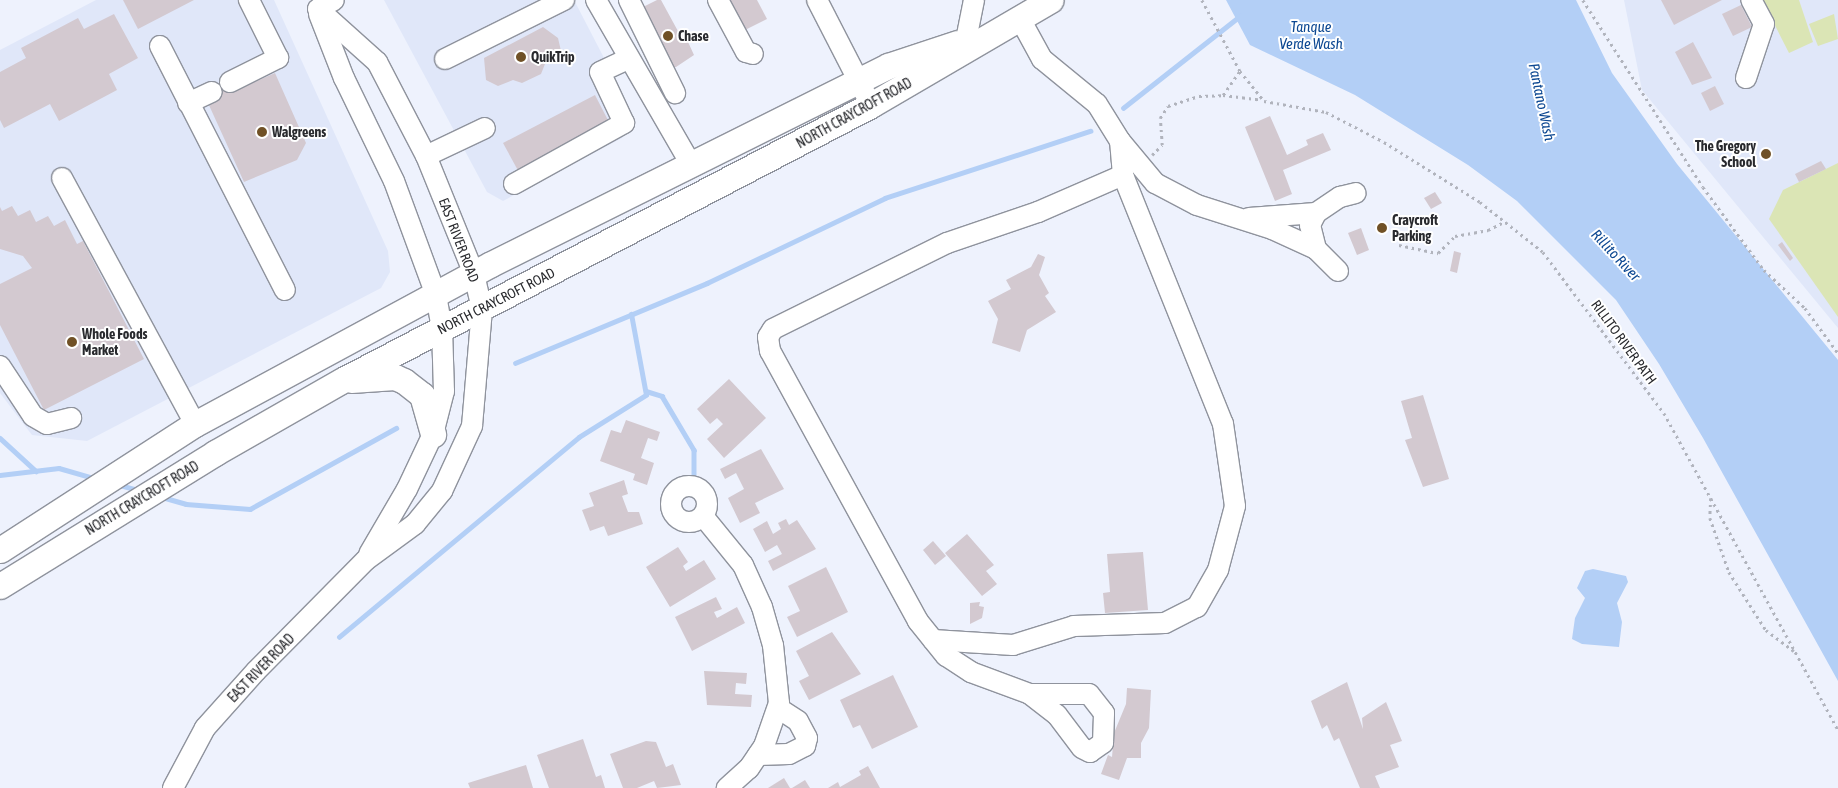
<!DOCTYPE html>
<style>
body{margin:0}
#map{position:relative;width:1838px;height:788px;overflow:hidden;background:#eef2fd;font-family:"Asap Condensed",sans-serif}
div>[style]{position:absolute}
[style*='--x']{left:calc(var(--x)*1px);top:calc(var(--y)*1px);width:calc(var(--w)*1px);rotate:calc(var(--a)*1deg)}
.built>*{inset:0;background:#e0e7f9}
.green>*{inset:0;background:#dbe5b5}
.water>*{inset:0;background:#b3cff6}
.stream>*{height:4.5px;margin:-2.25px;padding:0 2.25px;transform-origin:2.25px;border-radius:2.25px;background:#b3cff6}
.building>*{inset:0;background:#d3c9d0}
.path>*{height:2.5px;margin-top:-1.25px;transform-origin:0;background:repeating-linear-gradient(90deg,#b1b4bd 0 2.5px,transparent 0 6.5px)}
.roads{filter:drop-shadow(1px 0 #8f939d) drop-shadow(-1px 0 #8f939d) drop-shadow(0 1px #8f939d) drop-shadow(0 -1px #8f939d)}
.minor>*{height:20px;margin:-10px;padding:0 10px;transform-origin:10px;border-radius:10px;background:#fff}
.minor>.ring{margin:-10px;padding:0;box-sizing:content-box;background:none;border:20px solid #fff;border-radius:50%}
.major>*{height:25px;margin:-12.5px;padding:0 12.5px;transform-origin:12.5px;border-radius:12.5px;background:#fff}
.dots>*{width:14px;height:14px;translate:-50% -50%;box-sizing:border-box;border:2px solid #fff;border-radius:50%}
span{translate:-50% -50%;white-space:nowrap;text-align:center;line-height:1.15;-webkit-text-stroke:4px #fff;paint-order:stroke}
.poi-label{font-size:14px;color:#292a2e;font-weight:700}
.left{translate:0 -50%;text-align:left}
.right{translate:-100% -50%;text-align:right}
.street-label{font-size:14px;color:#292a2e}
.water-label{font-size:15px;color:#0d4892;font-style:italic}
</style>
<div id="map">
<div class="built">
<div style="clip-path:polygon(96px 0,274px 0,388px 251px,390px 272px,381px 288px,87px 441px,32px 435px,0 393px,0 50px)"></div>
<div style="clip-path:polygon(384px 0,574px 0,617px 83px,630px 113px,628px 129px,622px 138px,503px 201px,487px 192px)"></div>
<div style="clip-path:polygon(1624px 0,1838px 0,1838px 328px,1642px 90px)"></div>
</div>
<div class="green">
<div style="clip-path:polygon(1762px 0,1799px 0,1813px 42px,1789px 53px)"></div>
<div style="clip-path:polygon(1834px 14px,1838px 39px,1818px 46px,1809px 24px)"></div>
<div style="clip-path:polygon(1838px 163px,1838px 317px,1769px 219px,1783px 190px)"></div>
</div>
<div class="water">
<div style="clip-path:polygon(1226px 0,1576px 0,1612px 73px,1677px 164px,1838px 360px,1838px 681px,1703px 438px,1659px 364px,1616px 300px,1517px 201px,1468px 165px,1355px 95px,1250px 45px)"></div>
<div style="clip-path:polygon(1593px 569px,1626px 576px,1628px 582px,1617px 603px,1622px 622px,1619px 647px,1582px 644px,1572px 639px,1575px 618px,1585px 598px,1577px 588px,1585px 571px)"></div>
</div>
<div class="stream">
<div style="--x:1123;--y:108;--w:149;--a:-38.2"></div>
<div style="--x:515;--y:363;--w:208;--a:-22.6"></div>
<div style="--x:707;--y:283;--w:197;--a:-25.5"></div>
<div style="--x:885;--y:198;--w:216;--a:-18.1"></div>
<div style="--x:646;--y:391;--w:17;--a:17"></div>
<div style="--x:662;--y:396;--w:63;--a:59.3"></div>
<div style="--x:694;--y:450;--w:30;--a:90"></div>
<div style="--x:0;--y:438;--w:49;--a:42.5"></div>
<div style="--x:0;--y:475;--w:59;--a:-6.8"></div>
<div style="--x:59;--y:468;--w:36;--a:16"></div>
<div style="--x:116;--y:484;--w:23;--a:15"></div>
<div style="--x:162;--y:497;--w:25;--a:16"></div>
<div style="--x:186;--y:504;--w:64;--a:4.5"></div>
<div style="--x:250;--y:509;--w:167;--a:-29"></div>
<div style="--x:339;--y:637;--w:312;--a:-39.8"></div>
<div style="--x:579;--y:437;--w:79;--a:-32.1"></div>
<div style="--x:646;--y:395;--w:82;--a:-100.5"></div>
</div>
<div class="building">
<div style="clip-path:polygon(123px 0,194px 0,138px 29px)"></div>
<div style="clip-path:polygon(657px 0,661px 0,679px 33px,683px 31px,694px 55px,676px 67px,669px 68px,639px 9px)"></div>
<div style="clip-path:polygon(728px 0,757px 0,767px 19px,743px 31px)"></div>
<div style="clip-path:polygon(1661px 0,1722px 0,1674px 25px)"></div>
<div style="clip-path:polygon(1741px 5px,1752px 27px,1733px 36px,1722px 14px)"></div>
<div style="clip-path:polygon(114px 14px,138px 58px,109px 74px,117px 90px,59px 121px,50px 104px,4px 128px,0 120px,0 72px,26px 58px,21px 48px,78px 18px,84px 29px)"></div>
<div style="clip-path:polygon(543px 27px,558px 38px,561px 51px,545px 64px,541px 74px,522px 83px,513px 80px,498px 86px,486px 80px,484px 58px)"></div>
<div style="clip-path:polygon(1693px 42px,1712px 78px,1692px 85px,1675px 52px)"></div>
<div style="clip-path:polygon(275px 73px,306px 143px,297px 160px,244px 182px,208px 103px,210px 88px,229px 79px,234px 91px)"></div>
<div style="clip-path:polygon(1715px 86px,1724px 104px,1710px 111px,1701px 93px)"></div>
<div style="clip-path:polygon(595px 95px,612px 128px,521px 176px,503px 143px)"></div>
<div style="clip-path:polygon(1270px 116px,1287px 155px,1308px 145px,1306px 140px,1323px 133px,1331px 150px,1283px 170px,1292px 194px,1275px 201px,1245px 127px)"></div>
<div style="clip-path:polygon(1821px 161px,1826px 169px,1799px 182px,1795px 174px)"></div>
<div style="clip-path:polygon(1435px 192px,1442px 203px,1431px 209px,1424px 198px)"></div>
<div style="clip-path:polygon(12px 206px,18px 216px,30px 210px,36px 222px,48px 216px,54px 226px,65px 220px,77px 244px,83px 241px,144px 359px,44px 410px,0 325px,0 284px,32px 268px,23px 256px,0 249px,0 207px,2px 211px)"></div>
<div style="clip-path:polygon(1361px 228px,1369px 250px,1357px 255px,1348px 233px)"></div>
<div style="clip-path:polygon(1782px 242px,1793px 258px,1790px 261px,1778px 245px)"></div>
<div style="clip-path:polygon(1454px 251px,1461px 253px,1457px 273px,1450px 271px)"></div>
<div style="clip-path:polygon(1038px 254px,1045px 257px,1039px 275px,1049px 293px,1045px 296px,1056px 312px,1027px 330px,1020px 352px,992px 343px,998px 319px,988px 301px,1011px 289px,1006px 280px,1031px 267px)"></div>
<div style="clip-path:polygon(729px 379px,766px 418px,724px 458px,707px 439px,723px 424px,717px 418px,710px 424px,697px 409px)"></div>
<div style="clip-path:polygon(1423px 395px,1449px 479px,1423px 487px,1405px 440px,1412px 438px,1401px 401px)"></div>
<div style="clip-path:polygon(626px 420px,660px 432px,657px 441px,648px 438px,641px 458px,654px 463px,647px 485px,633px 480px,635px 474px,600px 461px,611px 430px,621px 433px)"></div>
<div style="clip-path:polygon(761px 449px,784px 489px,755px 503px,760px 513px,740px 523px,728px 498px,744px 489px,736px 473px,725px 479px,720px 469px)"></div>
<div style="clip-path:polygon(624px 480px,628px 494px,622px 496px,628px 512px,639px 512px,643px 524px,608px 536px,604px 526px,590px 531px,582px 510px,594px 506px,589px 493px)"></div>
<div style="clip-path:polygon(786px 519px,789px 525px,797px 520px,816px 549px,773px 571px,768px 561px,782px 554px,777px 545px,765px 552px,753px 529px,767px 521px,773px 534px,781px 529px,778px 523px)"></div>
<div style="clip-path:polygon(967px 534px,994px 565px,986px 571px,997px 584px,982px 596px,945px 553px)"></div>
<div style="clip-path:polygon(933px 541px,946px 556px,935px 565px,923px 550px)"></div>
<div style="clip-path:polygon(678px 547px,688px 562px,683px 566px,686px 571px,704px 560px,716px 579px,670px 607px,646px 567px)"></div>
<div style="clip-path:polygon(1143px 552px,1148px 610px,1105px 613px,1103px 593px,1110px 592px,1107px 554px)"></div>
<div style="clip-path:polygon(826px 567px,848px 612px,797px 637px,787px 617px,800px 611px,788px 586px)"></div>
<div style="clip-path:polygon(716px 597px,722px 609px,714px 612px,717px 618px,737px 607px,745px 623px,692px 651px,675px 617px)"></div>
<div style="clip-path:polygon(980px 602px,979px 606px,984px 607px,982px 618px,970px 624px,970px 603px)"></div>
<div style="clip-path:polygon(832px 632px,861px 674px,809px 700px,799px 681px,809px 676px,796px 651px)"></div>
<div style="clip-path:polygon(704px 671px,747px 673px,746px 684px,736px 683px,735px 694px,752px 695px,751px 707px,707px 705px)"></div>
<div style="clip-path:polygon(893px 675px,918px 727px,872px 749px,860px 725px,853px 728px,840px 700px)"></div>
<div style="clip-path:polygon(1347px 682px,1363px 729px,1362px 718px,1386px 702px,1402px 741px,1390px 745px,1399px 767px,1375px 776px,1380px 788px,1360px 788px,1339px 738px,1334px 741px,1327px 725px,1322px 729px,1311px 701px)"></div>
<div style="clip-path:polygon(1127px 688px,1151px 690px,1149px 728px,1141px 743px,1141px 758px,1127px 758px,1119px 780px,1101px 774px,1108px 755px,1112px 757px,1114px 733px,1126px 704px)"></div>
<div style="clip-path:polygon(583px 739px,596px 777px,601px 775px,605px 788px,549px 788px,537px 755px)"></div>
<div style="clip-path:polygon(646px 741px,656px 742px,666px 767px,673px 764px,681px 785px,657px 788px,654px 781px,637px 788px,623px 788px,610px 754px)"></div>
<div style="clip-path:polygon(526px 765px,533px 788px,470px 788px,468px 783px)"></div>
<div style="clip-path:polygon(868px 766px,880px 788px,828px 788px,838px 782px,840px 787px,861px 775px,859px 771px)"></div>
<div style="clip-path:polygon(784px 778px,790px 788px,768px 788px)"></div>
<div style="clip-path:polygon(805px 780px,810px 788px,792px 788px)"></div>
</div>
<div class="path">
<div style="--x:1202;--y:0;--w:81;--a:61.8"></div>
<div style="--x:1583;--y:0;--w:222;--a:57.3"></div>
<div style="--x:1703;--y:187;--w:103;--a:53.7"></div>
<div style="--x:1764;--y:270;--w:56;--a:42.8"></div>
<div style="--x:1805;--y:308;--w:56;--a:53.7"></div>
<div style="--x:1223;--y:95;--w:39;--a:7"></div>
<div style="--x:1152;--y:155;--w:14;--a:-45"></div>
<div style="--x:1162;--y:145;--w:27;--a:-94"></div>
<div style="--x:1160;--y:118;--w:14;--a:-56"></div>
<div style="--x:1168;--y:106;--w:33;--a:-18"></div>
<div style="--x:1199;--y:96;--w:24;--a:-2"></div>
<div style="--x:1223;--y:95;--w:29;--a:-55"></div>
<div style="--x:1240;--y:71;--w:38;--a:51"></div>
<div style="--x:1264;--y:101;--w:63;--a:10.1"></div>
<div style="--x:1326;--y:112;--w:65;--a:27.3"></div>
<div style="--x:1384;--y:142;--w:113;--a:32"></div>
<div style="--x:1480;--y:202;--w:80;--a:38.4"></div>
<div style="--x:1543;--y:252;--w:201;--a:53.1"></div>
<div style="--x:1664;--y:413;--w:362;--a:61.2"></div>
<div style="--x:1399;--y:245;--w:40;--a:12"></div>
<div style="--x:1438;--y:253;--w:24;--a:-45"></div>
<div style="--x:1455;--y:236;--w:34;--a:-10"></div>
<div style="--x:1488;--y:230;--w:18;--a:-27"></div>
<div style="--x:1711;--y:498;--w:20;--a:93"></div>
<div style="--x:1710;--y:518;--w:57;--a:70.6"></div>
<div style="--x:1729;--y:572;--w:69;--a:57.5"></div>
<div style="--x:1766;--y:630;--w:35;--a:37"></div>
</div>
<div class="roads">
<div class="minor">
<div style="--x:596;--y:0;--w:188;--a:60"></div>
<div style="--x:629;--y:0;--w:104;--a:63.7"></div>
<div style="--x:718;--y:0;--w:59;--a:61.7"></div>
<div style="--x:746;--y:52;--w:7;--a:16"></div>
<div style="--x:817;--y:0;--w:118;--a:62.8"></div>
<div style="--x:318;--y:9;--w:18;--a:-29"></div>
<div style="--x:319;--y:14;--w:69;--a:68.7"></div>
<div style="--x:344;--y:78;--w:114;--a:64.1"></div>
<div style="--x:394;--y:181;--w:121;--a:69.8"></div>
<div style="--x:436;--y:295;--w:34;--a:80"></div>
<div style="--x:442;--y:328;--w:63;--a:88.2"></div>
<div style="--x:444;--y:391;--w:44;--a:104.3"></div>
<div style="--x:433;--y:434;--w:61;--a:115.3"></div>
<div style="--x:407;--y:489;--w:75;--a:120.3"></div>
<div style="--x:1019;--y:17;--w:48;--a:61.3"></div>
<div style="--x:1042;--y:59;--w:71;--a:39.3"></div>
<div style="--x:1097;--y:104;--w:44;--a:58.1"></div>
<div style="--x:1120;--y:141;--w:55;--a:50.2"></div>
<div style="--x:1155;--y:183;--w:47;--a:27.6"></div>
<div style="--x:1197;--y:205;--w:79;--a:17.7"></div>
<div style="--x:1272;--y:229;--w:48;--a:24.4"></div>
<div style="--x:966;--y:40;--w:41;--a:-78.7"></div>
<div style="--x:160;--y:46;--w:274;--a:62.9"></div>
<div style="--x:445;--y:59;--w:133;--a:-26.4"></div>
<div style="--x:1746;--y:78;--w:57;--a:-71.6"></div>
<div style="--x:1764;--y:24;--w:27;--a:-118"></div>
<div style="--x:230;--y:82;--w:54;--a:-26.6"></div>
<div style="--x:278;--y:58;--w:65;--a:-116.6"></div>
<div style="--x:188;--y:103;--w:26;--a:-25"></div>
<div style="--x:426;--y:156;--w:65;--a:-25.4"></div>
<div style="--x:62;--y:178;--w:280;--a:61.6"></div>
<div style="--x:514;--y:184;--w:126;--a:-29"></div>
<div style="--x:624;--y:123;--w:56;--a:-115.2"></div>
<div style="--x:600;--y:72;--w:31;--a:-25"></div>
<div style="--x:1249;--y:218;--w:67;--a:-4.3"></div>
<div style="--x:1338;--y:271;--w:31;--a:-135"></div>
<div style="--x:1316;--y:249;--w:25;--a:-104"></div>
<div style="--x:1310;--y:225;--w:13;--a:-63"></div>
<div style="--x:1316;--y:213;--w:29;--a:-34"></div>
<div style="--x:1340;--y:197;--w:16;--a:-14"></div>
<div style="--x:0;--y:366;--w:60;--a:56.6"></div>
<div style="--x:33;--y:416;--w:16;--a:30"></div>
<div style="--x:47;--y:424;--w:25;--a:-14"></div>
<div class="ring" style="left:671px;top:486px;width:16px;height:16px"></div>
<div style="--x:703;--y:516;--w:63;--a:50.8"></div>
<div style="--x:743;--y:565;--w:46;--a:65.7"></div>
<div style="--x:762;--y:607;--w:40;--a:74"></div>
<div style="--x:773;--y:645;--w:58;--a:84.1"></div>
<div style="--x:779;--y:703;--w:46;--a:109.2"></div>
<div style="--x:764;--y:746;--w:27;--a:124"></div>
<div style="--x:749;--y:768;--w:30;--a:138"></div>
<div style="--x:933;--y:640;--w:80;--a:3.6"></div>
<div style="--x:1013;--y:645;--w:64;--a:-17.3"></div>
<div style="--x:1074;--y:626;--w:91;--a:-1.9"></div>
<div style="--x:1165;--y:623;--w:36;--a:-27"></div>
<div style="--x:1197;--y:607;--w:43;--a:-60.4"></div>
<div style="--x:1218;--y:570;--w:66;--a:-75.1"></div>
<div style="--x:1235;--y:506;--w:83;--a:-98.3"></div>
<div style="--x:1223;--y:424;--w:268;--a:-111.9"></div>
<div style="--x:1123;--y:175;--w:34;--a:-95"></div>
<div style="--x:1030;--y:694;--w:34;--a:38"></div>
<div style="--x:1057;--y:715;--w:41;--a:52.9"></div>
<div style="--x:1082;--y:748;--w:9;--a:27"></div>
<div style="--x:1090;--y:752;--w:16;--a:-35"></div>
<div style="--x:1103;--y:743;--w:30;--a:-88"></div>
<div style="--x:1104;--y:713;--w:24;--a:-128"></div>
<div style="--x:1089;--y:694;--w:59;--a:180"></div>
<div style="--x:1030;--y:694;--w:63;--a:-159.6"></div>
<div style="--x:971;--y:672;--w:30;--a:-147"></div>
<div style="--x:946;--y:656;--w:45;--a:-128.7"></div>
<div style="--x:918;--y:621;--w:308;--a:-118.7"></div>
<div style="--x:770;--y:351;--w:14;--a:-98"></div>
<div style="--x:768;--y:337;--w:9;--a:-58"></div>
<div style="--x:773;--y:329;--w:194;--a:-26.3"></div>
<div style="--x:947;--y:243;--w:96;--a:-18.8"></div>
<div style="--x:1038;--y:212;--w:93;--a:-23.5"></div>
<div style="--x:758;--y:755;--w:31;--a:-2"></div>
<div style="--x:789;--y:754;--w:18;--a:-27"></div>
<div style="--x:805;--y:746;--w:8;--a:-76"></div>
<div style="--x:807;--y:738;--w:19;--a:-118"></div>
<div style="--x:798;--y:721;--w:24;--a:-147"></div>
<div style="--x:173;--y:788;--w:68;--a:-61.9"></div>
<div style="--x:205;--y:728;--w:76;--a:-48.2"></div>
<div style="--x:256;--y:671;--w:156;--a:-45.3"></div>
<div style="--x:366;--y:560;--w:61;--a:-36.3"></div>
<div style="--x:415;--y:524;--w:43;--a:-50.7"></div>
<div style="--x:442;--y:491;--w:72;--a:-65.2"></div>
<div style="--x:472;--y:426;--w:117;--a:-85.1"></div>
<div style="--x:482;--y:309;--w:36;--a:-103"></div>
<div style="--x:474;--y:274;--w:127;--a:-112.1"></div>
<div style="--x:426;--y:156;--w:106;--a:-117.5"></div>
<div style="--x:377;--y:62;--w:79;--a:-138.1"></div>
</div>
<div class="major">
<div style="--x:351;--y:380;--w:44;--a:-3.9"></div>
<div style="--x:395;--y:377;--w:10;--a:24"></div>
<div style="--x:404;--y:381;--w:23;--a:38"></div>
<div style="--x:422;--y:395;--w:41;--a:74.2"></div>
<div style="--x:0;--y:550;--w:232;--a:-32.9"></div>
<div style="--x:195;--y:424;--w:336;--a:-28.4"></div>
<div style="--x:491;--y:264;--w:444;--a:-26.5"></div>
<div style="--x:888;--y:66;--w:73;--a:-18.4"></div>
<div style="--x:0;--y:586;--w:253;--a:-31.7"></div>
<div style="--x:215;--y:453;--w:147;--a:-29.7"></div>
<div style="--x:343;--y:380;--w:595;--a:-27.51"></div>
<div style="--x:871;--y:105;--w:208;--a:-30.3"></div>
</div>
</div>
<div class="dots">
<div style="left:668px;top:36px;background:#705126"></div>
<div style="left:521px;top:57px;background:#705126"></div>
<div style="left:262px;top:132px;background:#705126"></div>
<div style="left:1766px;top:154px;background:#705126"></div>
<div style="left:1382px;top:228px;background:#705126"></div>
<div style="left:72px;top:342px;background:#705126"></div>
</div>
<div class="poi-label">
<span class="left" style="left:678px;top:36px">Chase</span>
<span class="left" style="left:531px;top:57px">QuikTrip</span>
<span class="left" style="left:272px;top:132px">Walgreens</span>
<span class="right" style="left:1756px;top:154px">The Gregory<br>School</span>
<span class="left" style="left:1392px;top:228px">Craycroft<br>Parking</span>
<span class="left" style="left:82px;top:342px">Whole Foods<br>Market</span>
</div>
<div class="street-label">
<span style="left:854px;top:113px;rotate:-29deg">NORTH CRAYCROFT ROAD</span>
<span style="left:459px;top:240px;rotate:69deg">EAST RIVER ROAD</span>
<span style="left:496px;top:301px;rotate:-27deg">NORTH CRAYCROFT ROAD</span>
<span style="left:1624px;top:342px;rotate:54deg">RILLITO RIVER PATH</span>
<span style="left:142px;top:498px;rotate:-31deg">NORTH CRAYCROFT ROAD</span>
<span style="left:261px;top:668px;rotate:-46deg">EAST RIVER ROAD</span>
</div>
<div class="water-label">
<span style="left:1311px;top:35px">Tanque<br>Verde Wash</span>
<span style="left:1542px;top:102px;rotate:78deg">Pantano Wash</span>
<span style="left:1616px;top:255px;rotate:47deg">Rillito River</span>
</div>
</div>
